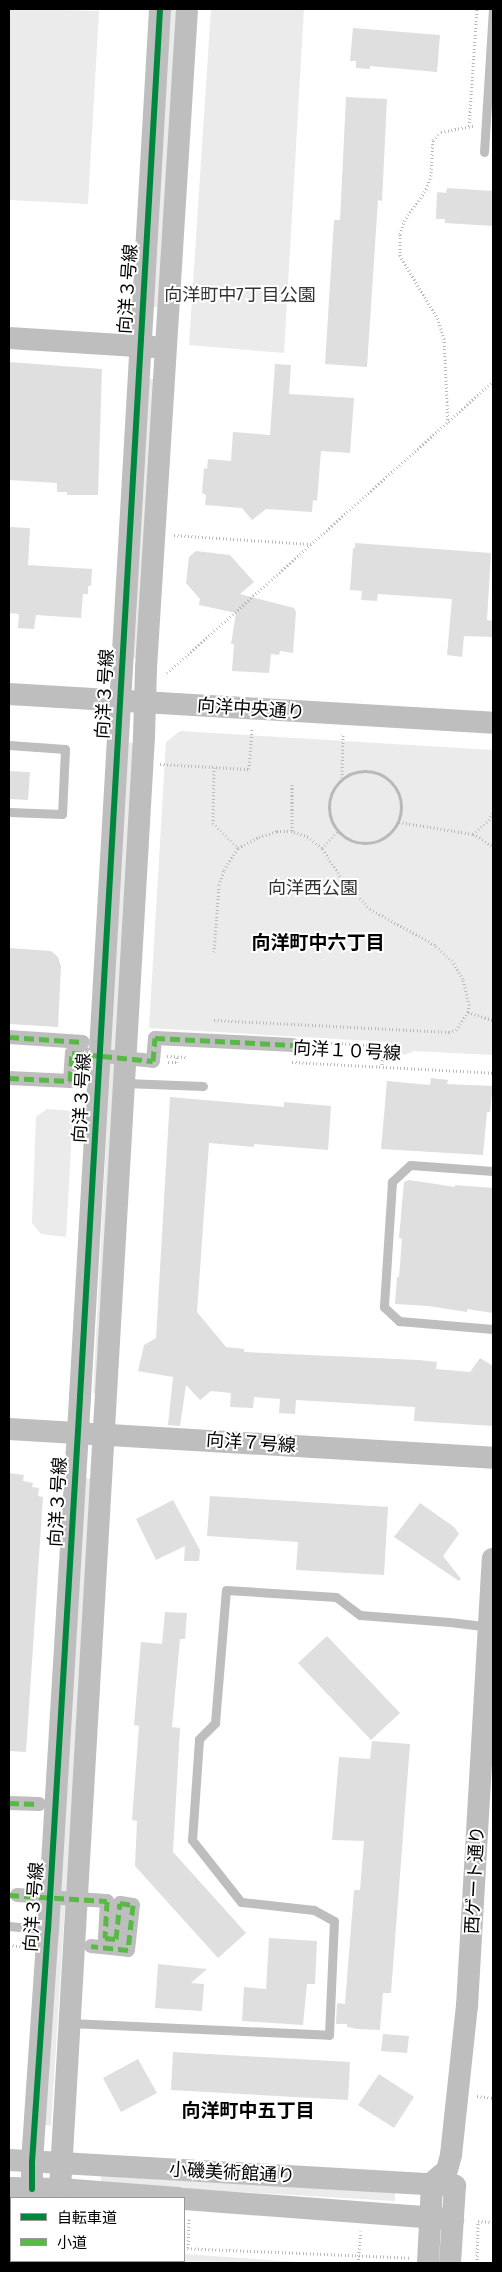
<!DOCTYPE html>
<meta charset="utf-8">
<style>
body{margin:0}
#map{position:relative;width:502px;height:2272px;overflow:hidden;background:#fff;font-family:"Fira Sans Condensed","Noto Sans JP",sans-serif}
div>[style]{position:absolute}
[style*='--x']{left:calc(var(--x)*1px);top:calc(var(--y)*1px);width:calc(var(--w)*1px);rotate:calc(var(--a)*1deg)}
.green>*{inset:0;background:#ebebeb}
.building>*{inset:0;background:#dfdfdf}
.path>*{height:3px;margin-top:-1.5px;transform-origin:0;background:repeating-linear-gradient(90deg,#b9b9b9 0 1px,transparent 0 3.5px)}
.path>.ring{margin:-1.5px;padding:0;box-sizing:content-box;background:none;border:3px solid #b9b9b9;border-radius:50%}
.service>*{height:9px;margin:-4.5px;padding:0 4.5px;transform-origin:4.5px;border-radius:4.5px;background:#bebebe}
.pedestrian>*{height:14px;margin:-7px;padding:0 7px;transform-origin:7px;border-radius:7px;background:#bebebe}
.tertiary>*{height:22px;margin:-11px;padding:0 11px;transform-origin:11px;border-radius:11px;background:#bebebe}
.pedestrian-bridge>*{height:14px;margin:-7px;padding:0 7px;transform-origin:7px;border-radius:7px;background:#bebebe}
.quiet>*{height:5px;margin-top:-2.5px;transform-origin:0;background:repeating-linear-gradient(90deg,#58b947 0 10px,transparent 0 15px)}
.cycleway>*{height:6px;margin:-3px;padding:0 3px;transform-origin:3px;border-radius:3px;background:#00873e}
span{translate:-50% -50%;white-space:nowrap;text-align:center;line-height:1.15;-webkit-text-stroke:4px #fff;paint-order:stroke}
.street-label{font-size:18px;color:#000}
.park-label{font-size:18px;color:#323232}
.neighbourhood-label{font-size:19px;color:#000;font-weight:700}
.frame{position:absolute;inset:0;border:10px solid #000;pointer-events:none}
.legend{position:absolute;left:10px;top:2197px;width:175px;height:65px;box-sizing:border-box;background:#fff;border:1px solid #999;margin:0;padding:6px 9px;list-style:none;font-size:15px;color:#000}
.legend li{display:flex;align-items:center;gap:10px;height:25px}
.legend b{width:25px;border:1px solid #999}
</style>
<div id="map">
<div class="green">
<div style="clip-path:polygon(9px 9px,99px 11px,88px 204px,9px 200px)"></div>
<div style="clip-path:polygon(171px 9px,177px 9px,159px 307px,152px 307px)"></div>
<div style="clip-path:polygon(211px 9px,304px 9px,284px 353px,189px 345px)"></div>
<div style="clip-path:polygon(148px 379px,154px 379px,138px 658px,133px 658px)"></div>
<div style="clip-path:polygon(180px 731px,493px 750px,493px 1055px,414px 1051px,405px 1055px,388px 1052px,388px 1042px,149px 1028px,166px 742px)"></div>
<div style="clip-path:polygon(127px 742px,133px 743px,99px 1393px,93px 1393px)"></div>
<div style="clip-path:polygon(47px 1109px,73px 1111px,66px 1237px,41px 1234px,32px 1223px,36px 1117px)"></div>
<div style="clip-path:polygon(86px 1478px,92px 1479px,51px 2126px,45px 2125px)"></div>
<div style="clip-path:polygon(101px 2176px,395px 2193px,395px 2201px,101px 2184px)"></div>
<div style="clip-path:polygon(184px 2254px,311px 2263px,71px 2263px,65px 2261px,184px 2261px)"></div>
</div>
<div class="building">
<div style="clip-path:polygon(353px 28px,440px 35px,437px 72px,370px 66px,370px 69px,356px 68px,356px 61px,350px 61px)"></div>
<div style="clip-path:polygon(346px 97px,387px 99px,382px 201px,378px 200px,367px 367px,325px 364px,334px 220px,340px 220px)"></div>
<div style="clip-path:polygon(447px 188px,493px 191px,493px 226px,445px 223px,445px 219px,436px 219px,437px 192px,446px 193px)"></div>
<div style="clip-path:polygon(9px 362px,102px 369px,98px 495px,67px 495px,67px 492px,57px 492px,57px 483px,9px 480px)"></div>
<div style="clip-path:polygon(275px 364px,291px 365px,289px 394px,354px 398px,350px 453px,321px 451px,317px 501px,313px 500px,312px 512px,266px 509px,252px 520px,242px 508px,205px 505px,206px 495px,202px 493px,204px 468px,207px 469px,208px 459px,231px 461px,233px 432px,270px 435px)"></div>
<div style="clip-path:polygon(9px 527px,30px 528px,28px 565px,92px 569px,91px 586px,88px 586px,88px 594px,83px 594px,81px 618px,36px 615px,34px 629px,18px 628px,19px 614px,9px 613px)"></div>
<div style="clip-path:polygon(355px 543px,491px 553px,487px 620px,493px 621px,493px 637px,464px 636px,462px 657px,447px 655px,452px 599px,378px 594px,377px 601px,361px 600px,362px 591px,350px 590px,353px 548px,355px 548px)"></div>
<div style="clip-path:polygon(196px 551px,230px 555px,254px 582px,240px 594px,294px 608px,296px 612px,293px 653px,280px 651px,279px 655px,271px 654px,269px 673px,232px 671px,234px 644px,231px 644px,236px 613px,199px 605px,200px 599px,186px 583px,189px 557px)"></div>
<div style="clip-path:polygon(9px 771px,30px 772px,28px 800px,9px 799px)"></div>
<div style="clip-path:polygon(9px 948px,51px 951px,58px 957px,61px 966px,58px 1027px,9px 1024px)"></div>
<div style="clip-path:polygon(431px 1078px,448px 1080px,447px 1084px,493px 1086px,490px 1112px,487px 1112px,483px 1155px,381px 1149px,387px 1081px,430px 1085px)"></div>
<div style="clip-path:polygon(170px 1097px,284px 1107px,284px 1102px,331px 1106px,328px 1150px,254px 1144px,254px 1147px,209px 1143px,197px 1312px,226px 1347px,244px 1349px,244px 1352px,419px 1360px,437px 1362px,436px 1369px,470px 1372px,480px 1358px,493px 1366px,493px 1426px,414px 1421px,415px 1407px,296px 1400px,295px 1414px,279px 1413px,280px 1399px,254px 1397px,253px 1408px,230px 1407px,231px 1393px,211px 1391px,200px 1400px,186px 1385px,180px 1426px,168px 1425px,173px 1377px,138px 1371px,144px 1345px,156px 1338px)"></div>
<div style="clip-path:polygon(409px 1180px,455px 1187px,455px 1185px,493px 1188px,493px 1313px,467px 1309px,467px 1312px,428px 1306px,395px 1304px,397px 1277px,399px 1277px,402px 1239px,399px 1238px,404px 1182px)"></div>
<div style="clip-path:polygon(9px 1473px,24px 1475px,23px 1481px,33px 1483px,32px 1487px,39px 1488px,38px 1496px,43px 1497px,26px 1752px,9px 1751px)"></div>
<div style="clip-path:polygon(210px 1496px,388px 1507px,384px 1575px,296px 1570px,298px 1542px,207px 1536px)"></div>
<div style="clip-path:polygon(173px 1500px,200px 1550px,199px 1561px,184px 1561px,185px 1546px,156px 1560px,136px 1519px)"></div>
<div style="clip-path:polygon(420px 1503px,454px 1527px,459px 1534px,443px 1556px,461px 1579px,459px 1581px,394px 1537px)"></div>
<div style="clip-path:polygon(165px 1612px,187px 1613px,185px 1639px,180px 1639px,172px 1727px,180px 1728px,173px 1852px,246px 1933px,218px 1958px,135px 1866px,137px 1821px,132px 1820px,139px 1726px,134px 1725px,141px 1642px,162px 1644px)"></div>
<div style="clip-path:polygon(327px 1636px,400px 1713px,371px 1740px,298px 1663px)"></div>
<div style="clip-path:polygon(372px 1741px,410px 1744px,391px 1993px,383px 1993px,380px 2030px,358px 2029px,347px 2027px,347px 2024px,336px 2024px,337px 2003px,345px 2004px,354px 1890px,360px 1890px,364px 1841px,332px 1840px,339px 1757px,370px 1759px)"></div>
<div style="clip-path:polygon(269px 1938px,317px 1941px,315px 1984px,307px 1984px,303px 2025px,242px 2021px,244px 1987px,266px 1989px)"></div>
<div style="clip-path:polygon(158px 1964px,207px 1969px,191px 1983px,204px 1984px,202px 2011px,155px 2008px)"></div>
<div style="clip-path:polygon(383px 2034px,409px 2036px,407px 2053px,381px 2051px)"></div>
<div style="clip-path:polygon(173px 2052px,350px 2062px,348px 2100px,171px 2090px)"></div>
<div style="clip-path:polygon(138px 2059px,157px 2093px,121px 2112px,103px 2078px)"></div>
<div style="clip-path:polygon(379px 2074px,414px 2097px,394px 2128px,358px 2105px)"></div>
</div>
<div class="path">
<div style="--x:469;--y:126;--w:117;--a:-86.1"></div>
<div style="--x:448;--y:423;--w:84;--a:-92.7"></div>
<div style="--x:444;--y:339;--w:21;--a:-107"></div>
<div style="--x:438;--y:319;--w:74;--a:-121.1"></div>
<div style="--x:400;--y:256;--w:22;--a:-90"></div>
<div style="--x:400;--y:234;--w:14;--a:-73"></div>
<div style="--x:404;--y:221;--w:39;--a:-55"></div>
<div style="--x:426;--y:189;--w:14;--a:-69"></div>
<div style="--x:431;--y:176;--w:36;--a:-87"></div>
<div style="--x:433;--y:140;--w:11;--a:-45"></div>
<div style="--x:441;--y:132;--w:33;--a:-11"></div>
<div style="--x:174;--y:535;--w:137;--a:3.8"></div>
<div style="--x:167;--y:673;--w:437;--a:-41.8"></div>
<div style="--x:160;--y:764;--w:89;--a:3.2"></div>
<div style="--x:249;--y:769;--w:41;--a:-85.8"></div>
<div style="--x:214;--y:767;--w:56;--a:91"></div>
<div style="--x:213;--y:823;--w:35;--a:45"></div>
<div class="ring" style="left:329px;top:771px;width:69px;height:69px"></div>
<div style="--x:342;--y:778;--w:45;--a:-88.7"></div>
<div style="--x:399;--y:822;--w:75;--a:9.2"></div>
<div style="--x:473;--y:834;--w:23;--a:31"></div>
<div style="--x:473;--y:834;--w:21;--a:-41"></div>
<div style="--x:489;--y:820;--w:9;--a:-63"></div>
<div style="--x:322;--y:848;--w:23;--a:-47"></div>
<div style="--x:214;--y:952;--w:67;--a:-85.7"></div>
<div style="--x:219;--y:885;--w:16;--a:-72"></div>
<div style="--x:224;--y:870;--w:26;--a:-58"></div>
<div style="--x:238;--y:848;--w:24;--a:-28"></div>
<div style="--x:259;--y:837;--w:19;--a:-18"></div>
<div style="--x:277;--y:831;--w:15;--a:0"></div>
<div style="--x:468;--y:1012;--w:26;--a:18"></div>
<div style="--x:214;--y:1020;--w:235;--a:2.9"></div>
<div style="--x:449;--y:1032;--w:7;--a:-16"></div>
<div style="--x:456;--y:1030;--w:22;--a:-56"></div>
<div style="--x:468;--y:1012;--w:7;--a:-82"></div>
<div style="--x:469;--y:1005;--w:27;--a:-103"></div>
<div style="--x:463;--y:979;--w:21;--a:-121"></div>
<div style="--x:452;--y:961;--w:23;--a:-137"></div>
<div style="--x:435;--y:945;--w:74;--a:-151"></div>
<div style="--x:370;--y:909;--w:41;--a:-133"></div>
<div style="--x:342;--y:879;--w:37;--a:-123"></div>
<div style="--x:322;--y:848;--w:18;--a:-142"></div>
<div style="--x:308;--y:837;--w:17;--a:-159"></div>
<div style="--x:292;--y:831;--w:47;--a:-90"></div>
<div style="--x:307;--y:1041;--w:76;--a:3.8"></div>
<div style="--x:383;--y:1046;--w:20;--a:93"></div>
<div style="--x:167;--y:1056;--w:21;--a:3"></div>
<div style="--x:168;--y:1062;--w:9;--a:0"></div>
<div style="--x:177;--y:1062;--w:5;--a:-90"></div>
<div style="--x:292;--y:1062;--w:201;--a:3.1"></div>
<div style="--x:9;--y:1945;--w:19;--a:6"></div>
<div style="--x:477;--y:2096;--w:16;--a:7"></div>
<div style="--x:9;--y:2236;--w:2;--a:27"></div>
<div style="--x:184;--y:2248;--w:226;--a:2.5"></div>
<div style="--x:188;--y:2248;--w:29;--a:-88"></div>
<div style="--x:45;--y:2261;--w:8;--a:14"></div>
<div style="--x:358;--y:2263;--w:32;--a:-85"></div>
<div style="--x:477;--y:2263;--w:42;--a:-88.6"></div>
<div style="--x:478;--y:2221;--w:15;--a:4"></div>
</div>
<div class="service">
<div style="--x:484;--y:152;--w:143;--a:-86.4"></div>
<div style="--x:9;--y:745;--w:56;--a:4.1"></div>
<div style="--x:65;--y:749;--w:65;--a:92.6"></div>
<div style="--x:62;--y:814;--w:53;--a:-177.8"></div>
<div style="--x:125;--y:1083;--w:78;--a:2.2"></div>
<div style="--x:493;--y:1171;--w:83;--a:-175.9"></div>
<div style="--x:410;--y:1165;--w:25;--a:137"></div>
<div style="--x:392;--y:1182;--w:125;--a:93.7"></div>
<div style="--x:384;--y:1307;--w:21;--a:43"></div>
<div style="--x:399;--y:1321;--w:94;--a:4.9"></div>
<div style="--x:9;--y:1926;--w:39;--a:6"></div>
<div style="--x:69;--y:2023;--w:260;--a:2.6"></div>
<div style="--x:329;--y:2035;--w:114;--a:-87.5"></div>
<div style="--x:334;--y:1921;--w:23;--a:-151"></div>
<div style="--x:314;--y:1910;--w:73;--a:-173.7"></div>
<div style="--x:241;--y:1902;--w:79;--a:-128.3"></div>
<div style="--x:192;--y:1840;--w:101;--a:-86"></div>
<div style="--x:199;--y:1739;--w:23;--a:-45"></div>
<div style="--x:215;--y:1723;--w:133;--a:-85.3"></div>
<div style="--x:226;--y:1590;--w:110;--a:3.6"></div>
<div style="--x:336;--y:1597;--w:30;--a:37"></div>
<div style="--x:360;--y:1615;--w:90;--a:4.4"></div>
<div style="--x:450;--y:1622;--w:39;--a:7"></div>
</div>
<div class="pedestrian">
<div style="--x:9;--y:1037;--w:74;--a:3.9"></div>
<div style="--x:9;--y:1078;--w:61;--a:2.8"></div>
<div style="--x:70;--y:1081;--w:28;--a:-86"></div>
<div style="--x:9;--y:1803;--w:30;--a:2"></div>
<div style="--x:91;--y:1946;--w:37;--a:6"></div>
<div style="--x:128;--y:1950;--w:45;--a:-83.7"></div>
<div style="--x:133;--y:1905;--w:13;--a:-171"></div>
<div style="--x:120;--y:1903;--w:36;--a:96"></div>
<div style="--x:116;--y:1939;--w:11;--a:-175"></div>
<div style="--x:105;--y:1938;--w:37;--a:-87"></div>
</div>
<div class="tertiary">
<div style="--x:9;--y:338;--w:144;--a:3.6"></div>
<div style="--x:9;--y:694;--w:485;--a:3.4"></div>
<div style="--x:9;--y:1429;--w:485;--a:3.4"></div>
<div style="--x:9;--y:2160;--w:447;--a:3.3"></div>
<div style="--x:447;--y:2170;--w:16;--a:-75"></div>
<div style="--x:451;--y:2155;--w:150;--a:-83.9"></div>
<div style="--x:467;--y:2006;--w:448;--a:-86.7"></div>
<div style="--x:9;--y:2188;--w:51;--a:1.1"></div>
<div style="--x:60;--y:2189;--w:118;--a:4.4"></div>
<div style="--x:32;--y:2189;--w:27;--a:-90"></div>
<div style="--x:32;--y:2162;--w:233;--a:-86.1"></div>
<div style="--x:48;--y:1930;--w:534;--a:-86.56"></div>
<div style="--x:80;--y:1397;--w:1390;--a:-86.7"></div>
<div style="--x:60;--y:2189;--w:1455;--a:-86.69"></div>
<div style="--x:144;--y:736;--w:68;--a:-88.3"></div>
<div style="--x:146;--y:668;--w:660;--a:-86.44"></div>
<div style="--x:184;--y:2199;--w:270;--a:4.3"></div>
<div style="--x:428;--y:2263;--w:80;--a:-87.1"></div>
<div style="--x:432;--y:2183;--w:13;--a:-42"></div>
<div style="--x:450;--y:2263;--w:77;--a:-86.3"></div>
</div>
<div class="pedestrian-bridge">
<div style="--x:72;--y:1053;--w:81;--a:5.6"></div>
<div style="--x:153;--y:1061;--w:23;--a:-85"></div>
<div style="--x:155;--y:1038;--w:138;--a:2.9"></div>
<div style="--x:17;--y:1895;--w:90;--a:3.8"></div>
</div>
<div class="quiet">
<div style="--x:9;--y:1037;--w:74;--a:3.9"></div>
<div style="--x:9;--y:1078;--w:61;--a:2.8"></div>
<div style="--x:70;--y:1081;--w:28;--a:-86"></div>
<div style="--x:72;--y:1053;--w:81;--a:5.6"></div>
<div style="--x:153;--y:1061;--w:23;--a:-85"></div>
<div style="--x:155;--y:1038;--w:138;--a:2.9"></div>
<div style="--x:9;--y:1803;--w:30;--a:2"></div>
<div style="--x:9;--y:1895;--w:98;--a:3.5"></div>
<div style="--x:107;--y:1901;--w:37;--a:93"></div>
<div style="--x:105;--y:1938;--w:11;--a:5"></div>
<div style="--x:116;--y:1939;--w:36;--a:-84"></div>
<div style="--x:120;--y:1903;--w:13;--a:9"></div>
<div style="--x:133;--y:1905;--w:45;--a:96.3"></div>
<div style="--x:128;--y:1950;--w:37;--a:-174"></div>
</div>
<div class="cycleway">
<div style="--x:32;--y:2189;--w:27;--a:-90"></div>
<div style="--x:32;--y:2162;--w:233;--a:-86.1"></div>
<div style="--x:48;--y:1930;--w:534;--a:-86.56"></div>
<div style="--x:80;--y:1397;--w:1390;--a:-86.7"></div>
</div>
<div class="street-label">
<span style="left:128px;top:289px;rotate:-86deg">向洋３号線</span>
<span style="left:105px;top:694px;rotate:-87deg">向洋３号線</span>
<span style="left:251px;top:709px;rotate:4deg">向洋中央通り</span>
<span style="left:347px;top:1051px;rotate:3deg">向洋１０号線</span>
<span style="left:82px;top:1098px;rotate:-87deg">向洋３号線</span>
<span style="left:251px;top:1443px;rotate:4deg">向洋７号線</span>
<span style="left:58px;top:1502px;rotate:-87deg">向洋３号線</span>
<span style="left:475px;top:1880px;rotate:-87deg">西ゲート通り</span>
<span style="left:34px;top:1907px;rotate:-86deg">向洋３号線</span>
<span style="left:232px;top:2173px;rotate:3deg">小磯美術館通り</span>
</div>
<div class="park-label">
<span style="left:240px;top:295px">向洋町中7丁目公園</span>
<span style="left:313px;top:888px">向洋西公園</span>
</div>
<div class="neighbourhood-label">
<span style="left:318px;top:943px">向洋町中六丁目</span>
<span style="left:248px;top:2111px">向洋町中五丁目</span>
</div>
<div class="frame"></div>
<ul class="legend">
<li><b style="height:6px;background:#00873e"></b>自転車道</li>
<li><b style="height:6px;background:#58b947"></b>小道</li>
</ul>
</div>
